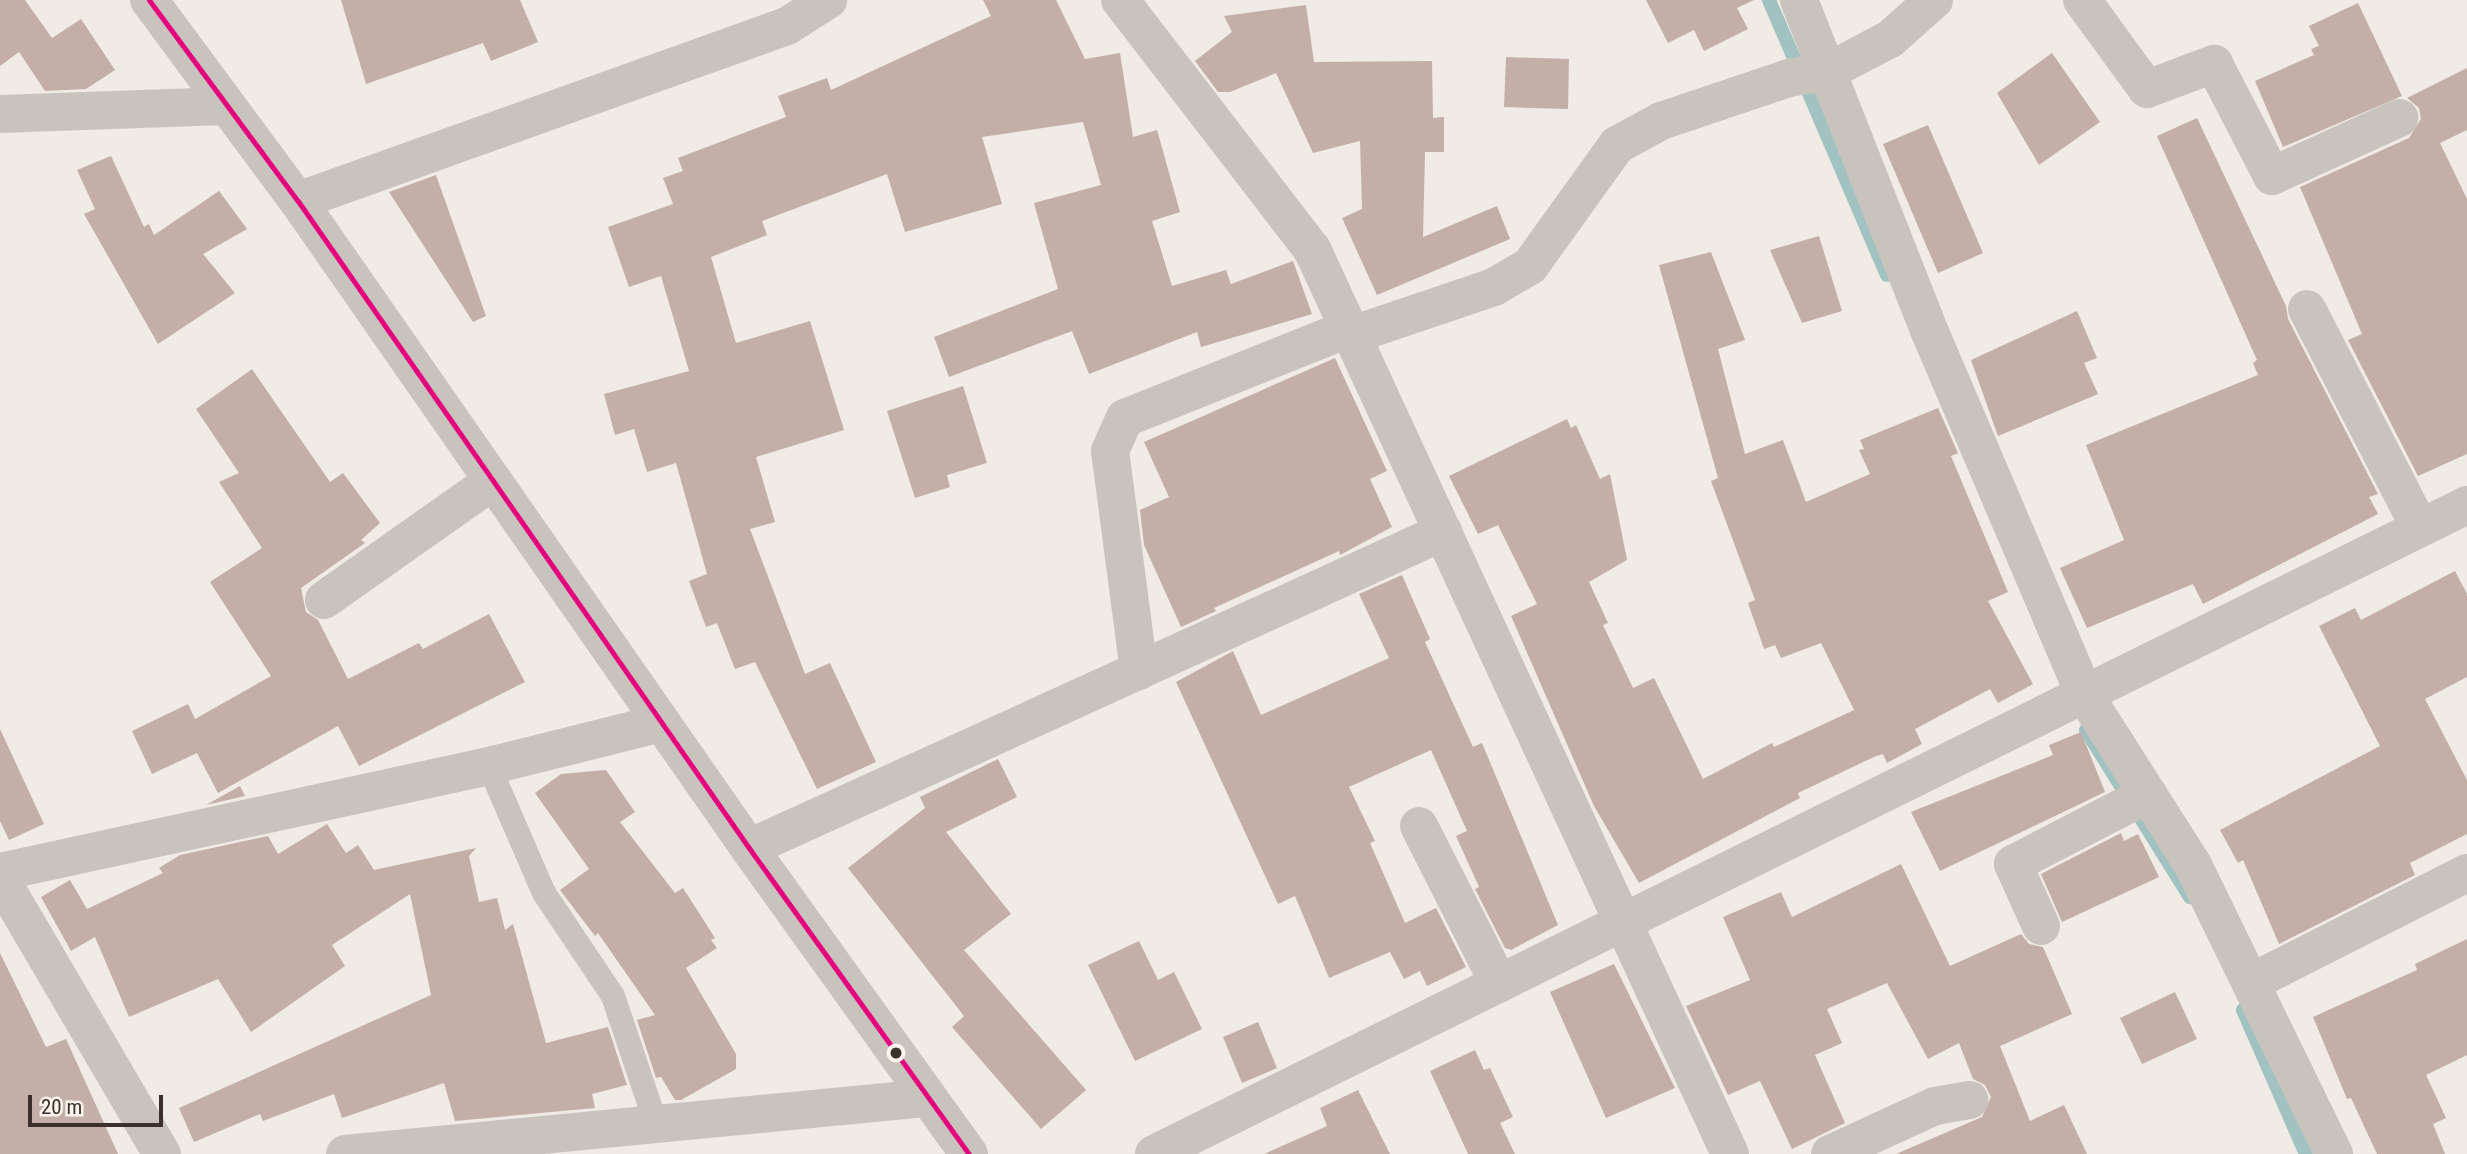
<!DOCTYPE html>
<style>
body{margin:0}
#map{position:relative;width:2467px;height:1154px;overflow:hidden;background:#f0ebe5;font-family:"Roboto Condensed",sans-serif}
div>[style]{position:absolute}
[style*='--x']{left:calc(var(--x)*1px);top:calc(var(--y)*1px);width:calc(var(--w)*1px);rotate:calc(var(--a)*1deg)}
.stream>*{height:14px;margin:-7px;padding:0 7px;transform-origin:7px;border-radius:7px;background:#a1c2c1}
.building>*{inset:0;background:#c3afa7}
.service>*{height:24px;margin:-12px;padding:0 12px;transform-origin:12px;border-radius:12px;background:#c9c3be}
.minor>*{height:38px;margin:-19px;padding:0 19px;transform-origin:19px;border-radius:19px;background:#c9c3be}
.tertiary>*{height:38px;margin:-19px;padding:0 19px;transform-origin:19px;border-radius:19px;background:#c9c3be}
.bus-1>*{height:5px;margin:-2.5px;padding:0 2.5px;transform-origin:2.5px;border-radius:2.5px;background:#e5007d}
.dots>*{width:19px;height:19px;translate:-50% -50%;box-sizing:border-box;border:4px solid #fbf5ee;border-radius:50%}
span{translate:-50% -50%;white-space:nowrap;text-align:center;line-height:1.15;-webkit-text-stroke:6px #fbf5ee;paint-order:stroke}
.scale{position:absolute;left:28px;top:1095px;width:135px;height:32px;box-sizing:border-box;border:4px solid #3b302b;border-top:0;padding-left:9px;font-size:21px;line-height:24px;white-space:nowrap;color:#3b302b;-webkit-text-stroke:5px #fbf5ee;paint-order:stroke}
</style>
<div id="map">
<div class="stream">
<div style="--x:1769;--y:0;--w:299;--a:66.8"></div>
<div style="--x:2086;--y:730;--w:197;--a:58.1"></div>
<div style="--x:2243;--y:1010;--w:157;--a:66.4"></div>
</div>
<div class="building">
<div style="clip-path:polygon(0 0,25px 0,52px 38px,81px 19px,115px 70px,86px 89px,45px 91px,19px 52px,0 66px)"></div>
<div style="clip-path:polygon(341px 0,520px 0,538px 42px,491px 61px,483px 43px,366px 84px)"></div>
<div style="clip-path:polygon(983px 0,1056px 0,1085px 59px,1120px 53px,1133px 137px,1157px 130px,1180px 212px,1152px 221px,1172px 286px,1226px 270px,1231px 284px,1293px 261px,1312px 314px,1201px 347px,1197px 332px,1089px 374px,1072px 331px,949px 377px,934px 337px,1058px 289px,1034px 203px,1101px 185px,1083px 122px,982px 137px,1002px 204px,905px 232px,887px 174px,762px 221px,767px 235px,711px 257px,736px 343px,810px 321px,844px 430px,756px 457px,775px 522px,750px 529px,805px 674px,830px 663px,876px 762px,817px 789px,755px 662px,735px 669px,717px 623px,706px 627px,689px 581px,707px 574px,676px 463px,647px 472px,634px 429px,615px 435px,604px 394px,689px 371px,661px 276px,629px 287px,608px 227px,673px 204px,663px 178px,683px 171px,678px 158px,786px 117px,778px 96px,827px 78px,831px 90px,991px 16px)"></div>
<div style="clip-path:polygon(1646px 0,1754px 0,1737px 8px,1748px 29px,1704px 51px,1694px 30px,1668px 43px)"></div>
<div style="clip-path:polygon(2358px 3px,2402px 96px,2283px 147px,2255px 81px,2314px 55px,2311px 49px,2319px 46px,2309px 26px)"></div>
<div style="clip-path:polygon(1306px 5px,1314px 62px,1432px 61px,1433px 118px,1444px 117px,1444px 152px,1425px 152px,1423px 237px,1497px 206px,1510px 239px,1377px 295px,1342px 218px,1362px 209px,1360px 141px,1313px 153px,1276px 73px,1230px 92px,1218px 92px,1195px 61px,1232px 32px,1224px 16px)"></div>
<div style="clip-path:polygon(2052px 53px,2100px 122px,2039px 165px,1997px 93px)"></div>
<div style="clip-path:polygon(1506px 57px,1569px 59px,1568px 109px,1504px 107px)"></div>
<div style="clip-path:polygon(2467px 68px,2467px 130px,2440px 143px,2467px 199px,2467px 454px,2418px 476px,2348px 340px,2362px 334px,2300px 187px,2409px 138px,2421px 119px,2419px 108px,2407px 98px)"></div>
<div style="clip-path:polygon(2197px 118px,2286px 306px,2288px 319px,2378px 494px,2369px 497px,2378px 514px,2203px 604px,2193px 584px,2087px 628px,2060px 568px,2124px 540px,2086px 445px,2258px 375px,2253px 363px,2257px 360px,2157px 136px)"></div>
<div style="clip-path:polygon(1928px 125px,1983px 253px,1938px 273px,1883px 144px)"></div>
<div style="clip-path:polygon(111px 156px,144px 227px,149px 224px,154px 235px,219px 191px,247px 229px,203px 254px,235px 293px,158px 344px,84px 214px,95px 209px,77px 170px)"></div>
<div style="clip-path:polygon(436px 175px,486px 316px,473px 322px,389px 192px)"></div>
<div style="clip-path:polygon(1819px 236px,1842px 311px,1802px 323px,1770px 250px)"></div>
<div style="clip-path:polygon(1711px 252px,1745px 340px,1718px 349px,1745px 454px,1783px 440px,1806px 502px,1870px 474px,1859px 450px,1864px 449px,1860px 440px,1938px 408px,1958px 453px,1951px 456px,2008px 592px,1988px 601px,2033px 684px,1998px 703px,1990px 689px,1915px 729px,1922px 744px,1887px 763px,1883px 754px,1876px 756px,1798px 793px,1800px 798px,1639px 883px,1594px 806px,1511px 616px,1537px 604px,1498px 525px,1478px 534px,1449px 476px,1567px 419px,1571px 428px,1576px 425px,1600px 479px,1610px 474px,1627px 560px,1589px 582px,1608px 623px,1603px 625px,1633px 688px,1654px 678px,1703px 779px,1772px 743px,1774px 747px,1854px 710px,1821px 643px,1781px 658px,1775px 645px,1764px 649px,1748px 603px,1755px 600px,1711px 481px,1718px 478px,1659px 265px)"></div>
<div style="clip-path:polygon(2077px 311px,2097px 358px,2084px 363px,2098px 394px,1998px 436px,1971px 360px)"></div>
<div style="clip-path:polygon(1335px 358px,1387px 471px,1370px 479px,1392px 527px,1340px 555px,1339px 551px,1214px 608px,1216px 611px,1181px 627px,1144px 545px,1140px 510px,1169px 497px,1144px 442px)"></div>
<div style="clip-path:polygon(252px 369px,330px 482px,343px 473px,380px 523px,361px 540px,365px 543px,301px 588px,306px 612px,318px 620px,348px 679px,419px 643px,423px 649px,489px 614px,525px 682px,359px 766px,338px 726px,218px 793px,197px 753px,152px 774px,132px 731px,188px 704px,195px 719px,271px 676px,210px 582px,262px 548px,219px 482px,239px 473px,196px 409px)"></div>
<div style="clip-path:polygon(963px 386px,987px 463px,947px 475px,950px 487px,915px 498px,887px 411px)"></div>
<div style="clip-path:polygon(2455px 571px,2467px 594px,2467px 677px,2425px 699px,2467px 780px,2467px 834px,2410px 863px,2415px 875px,2279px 944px,2243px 860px,2238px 863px,2220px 830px,2380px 746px,2319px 626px,2355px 608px,2361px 620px)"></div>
<div style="clip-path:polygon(1402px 575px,1430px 639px,1425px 642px,1473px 747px,1482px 743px,1558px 925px,1511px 950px,1505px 948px,1475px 889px,1479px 887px,1456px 836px,1467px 831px,1431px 750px,1349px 787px,1375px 841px,1370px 843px,1405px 923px,1436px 908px,1466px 967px,1427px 986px,1420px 971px,1404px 979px,1390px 952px,1329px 978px,1295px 896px,1278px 904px,1176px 682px,1233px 651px,1261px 715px,1389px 658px,1359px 594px)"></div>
<div style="clip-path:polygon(0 729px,44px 824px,9px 840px,0 821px)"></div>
<div style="clip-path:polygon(2081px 732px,2105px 792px,1940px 871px,1911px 812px,2053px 755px,2049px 745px)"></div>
<div style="clip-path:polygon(998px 759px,1017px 797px,946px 832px,1011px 914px,964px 950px,1086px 1090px,1041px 1129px,952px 1027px,964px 1016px,848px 868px,925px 808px,920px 797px)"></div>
<div style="clip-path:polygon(606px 770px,635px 812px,620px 822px,675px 893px,683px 888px,715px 938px,711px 940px,717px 948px,686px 968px,736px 1054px,736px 1069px,681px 1100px,675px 1100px,661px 1077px,656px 1078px,637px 1020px,655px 1015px,598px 933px,595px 936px,560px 890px,589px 869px,535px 793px,561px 774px)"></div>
<div style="clip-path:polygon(240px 786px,245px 796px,206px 805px)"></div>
<div style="clip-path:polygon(327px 824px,346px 853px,358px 845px,374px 870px,476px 848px,469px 856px,479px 902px,497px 898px,505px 930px,513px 924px,546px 1043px,608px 1027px,627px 1085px,592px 1094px,595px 1108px,455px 1121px,444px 1083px,342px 1118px,334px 1094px,263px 1121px,260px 1114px,194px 1142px,179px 1108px,431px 995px,410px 894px,332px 945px,345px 966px,251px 1032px,218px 979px,129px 1017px,95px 937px,71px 951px,41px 897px,70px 880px,87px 909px,163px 873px,159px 868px,180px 855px,268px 836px,278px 854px)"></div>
<div style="clip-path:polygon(2121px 833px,2124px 841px,2138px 834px,2159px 877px,2062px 922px,2041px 874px)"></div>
<div style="clip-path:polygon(1901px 864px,1950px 966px,2021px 934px,2029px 944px,2043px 947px,2072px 1014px,2000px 1046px,2030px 1121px,2064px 1105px,2087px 1154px,1896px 1154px,1982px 1117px,1991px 1097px,1985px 1085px,1973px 1079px,1959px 1043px,1928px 1059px,1887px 983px,1827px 1009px,1842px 1043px,1815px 1055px,1845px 1123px,1792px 1149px,1760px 1081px,1728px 1095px,1686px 1006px,1750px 980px,1723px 917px,1781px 892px,1792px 917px)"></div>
<div style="clip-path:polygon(2467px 939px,2467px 1055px,2426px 1075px,2446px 1118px,2433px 1124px,2445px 1154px,2377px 1154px,2351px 1098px,2347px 1099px,2313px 1017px,2417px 970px,2415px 964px)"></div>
<div style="clip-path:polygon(1139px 941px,1158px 980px,1174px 972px,1202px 1029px,1135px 1061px,1088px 965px)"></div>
<div style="clip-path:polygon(0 953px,46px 1047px,66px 1039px,118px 1154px,0 1154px)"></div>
<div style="clip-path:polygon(1614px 964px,1675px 1088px,1606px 1118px,1550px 992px)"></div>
<div style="clip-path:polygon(2175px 992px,2197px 1039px,2142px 1064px,2120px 1018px)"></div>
<div style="clip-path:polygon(1258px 1022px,1277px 1068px,1242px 1083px,1223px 1037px)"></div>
<div style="clip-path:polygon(1475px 1050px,1484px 1070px,1490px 1068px,1513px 1117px,1500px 1123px,1515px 1154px,1468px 1154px,1430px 1071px)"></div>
<div style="clip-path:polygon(1358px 1090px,1390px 1154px,1264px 1154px,1327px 1126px,1320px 1108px)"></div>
</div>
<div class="service">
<div style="--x:489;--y:766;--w:138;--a:66.6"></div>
<div style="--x:544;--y:893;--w:124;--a:56.2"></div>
<div style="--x:613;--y:996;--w:135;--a:71.4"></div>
</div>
<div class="minor">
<div style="--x:1120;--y:0;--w:314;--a:52.4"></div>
<div style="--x:1312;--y:249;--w:997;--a:65.21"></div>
<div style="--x:1799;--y:0;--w:355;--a:68.5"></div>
<div style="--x:1929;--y:330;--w:396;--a:66.9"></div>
<div style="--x:2084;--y:694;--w:203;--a:57.5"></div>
<div style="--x:2193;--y:865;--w:322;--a:64"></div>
<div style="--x:2082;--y:0;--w:110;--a:53.9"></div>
<div style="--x:2147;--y:89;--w:72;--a:-20.5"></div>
<div style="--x:2214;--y:64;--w:126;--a:62.6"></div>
<div style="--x:2272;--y:176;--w:140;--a:-24.5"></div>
<div style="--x:0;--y:114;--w:226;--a:-2"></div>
<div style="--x:298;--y:201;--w:519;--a:-19.69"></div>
<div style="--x:787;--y:26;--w:49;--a:-32.4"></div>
<div style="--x:2307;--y:309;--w:246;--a:62.7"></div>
<div style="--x:1352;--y:335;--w:150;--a:-18.7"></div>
<div style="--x:1494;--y:287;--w:42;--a:-30.3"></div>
<div style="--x:1530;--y:266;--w:149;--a:-54.3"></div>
<div style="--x:1617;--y:145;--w:50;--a:-28.6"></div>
<div style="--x:1661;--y:121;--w:135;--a:-18.6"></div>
<div style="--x:1789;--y:78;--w:41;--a:-9.9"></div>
<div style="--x:1829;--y:71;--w:69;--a:-27.7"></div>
<div style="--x:1890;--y:39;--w:59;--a:-41.6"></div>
<div style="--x:324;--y:600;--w:207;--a:-35.2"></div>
<div style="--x:1139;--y:671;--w:222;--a:-97.5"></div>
<div style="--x:1110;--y:451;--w:36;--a:-66"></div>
<div style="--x:1125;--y:418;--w:240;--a:-21.8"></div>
<div style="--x:1419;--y:826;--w:177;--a:63.1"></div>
<div style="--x:749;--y:848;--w:763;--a:-24.48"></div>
<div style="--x:0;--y:872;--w:500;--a:-12.23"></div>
<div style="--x:489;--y:766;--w:178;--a:-14"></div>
<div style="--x:0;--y:878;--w:320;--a:59.6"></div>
<div style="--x:2041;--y:926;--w:68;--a:-114.3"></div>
<div style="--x:2013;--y:864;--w:152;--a:-27.4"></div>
<div style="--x:2252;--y:982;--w:241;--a:-26.9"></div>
<div style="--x:345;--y:1154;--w:585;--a:-5.5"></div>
<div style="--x:1154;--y:1154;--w:1465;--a:-26.3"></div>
<div style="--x:1830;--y:1154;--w:115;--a:-24.6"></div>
<div style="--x:1935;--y:1106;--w:35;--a:-10"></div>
</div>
<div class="tertiary">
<div style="--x:149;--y:0;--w:250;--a:53.5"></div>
<div style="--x:298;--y:201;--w:789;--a:55.12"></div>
<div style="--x:749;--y:848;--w:377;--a:54.3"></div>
</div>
<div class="bus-1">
<div style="--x:149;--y:0;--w:250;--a:53.5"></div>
<div style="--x:298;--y:201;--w:789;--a:55.12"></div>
<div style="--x:749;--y:848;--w:377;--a:54.3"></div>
</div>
<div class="dots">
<div style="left:896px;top:1053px;background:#3b302b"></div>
</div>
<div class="scale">20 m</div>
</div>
